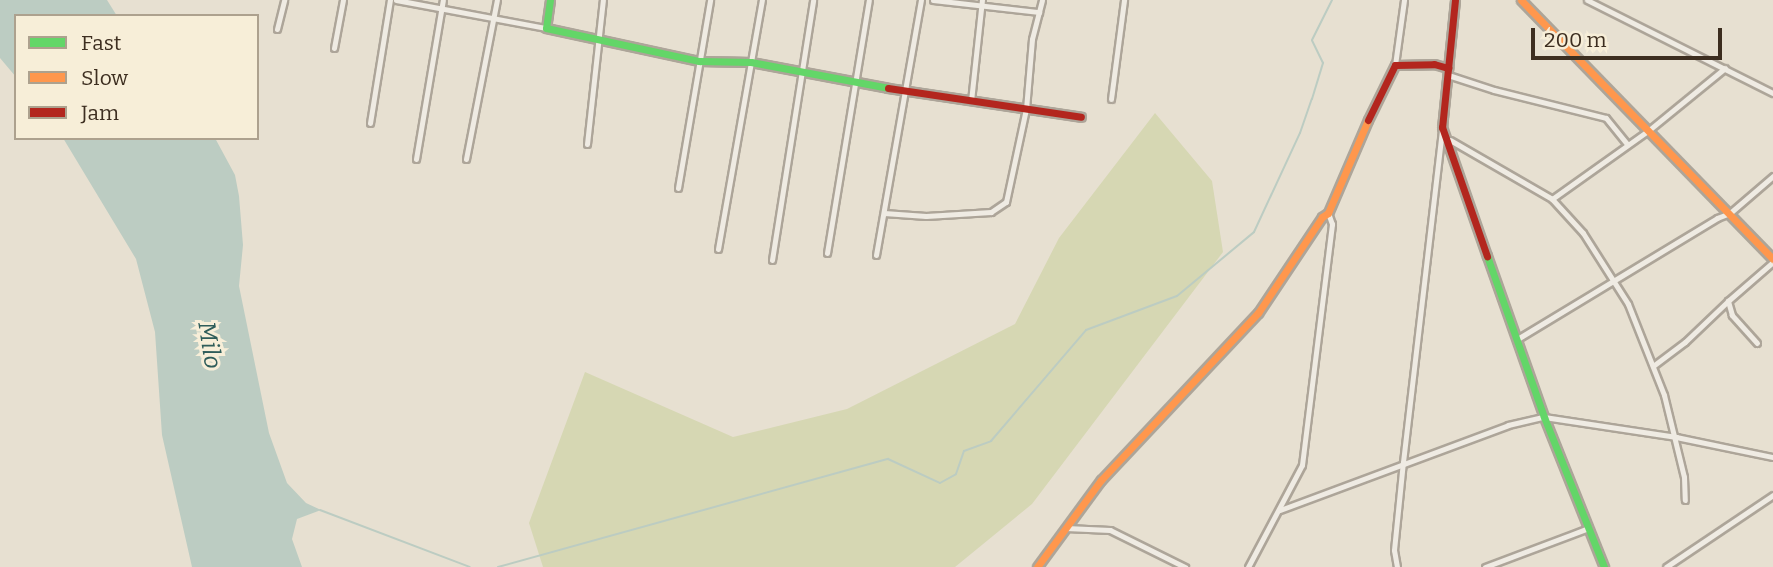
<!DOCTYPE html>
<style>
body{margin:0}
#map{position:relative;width:1773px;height:567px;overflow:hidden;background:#e7e0d1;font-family:Bitter,serif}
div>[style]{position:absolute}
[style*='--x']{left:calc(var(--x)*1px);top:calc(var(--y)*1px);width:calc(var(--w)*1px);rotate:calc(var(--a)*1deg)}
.green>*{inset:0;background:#d6d7b3}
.water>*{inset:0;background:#bcccc2}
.stream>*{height:2px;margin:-1px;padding:0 1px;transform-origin:1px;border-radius:1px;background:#bcccc2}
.roads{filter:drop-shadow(2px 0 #ada599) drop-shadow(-2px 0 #ada599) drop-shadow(0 2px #ada599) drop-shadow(0 -2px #ada599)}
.street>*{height:5px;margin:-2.5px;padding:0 2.5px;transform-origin:2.5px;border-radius:2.5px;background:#efebe3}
.fast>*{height:7px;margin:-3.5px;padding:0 3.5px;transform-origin:3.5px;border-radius:3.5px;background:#63d668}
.slow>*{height:7px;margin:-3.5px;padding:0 3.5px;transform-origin:3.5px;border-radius:3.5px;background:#ff974d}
.jam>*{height:7px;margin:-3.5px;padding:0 3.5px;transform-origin:3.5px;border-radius:3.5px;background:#b3261e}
span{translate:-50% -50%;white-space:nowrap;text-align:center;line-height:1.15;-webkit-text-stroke:6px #f7eed8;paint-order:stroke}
.water-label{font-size:24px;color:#2f5d5a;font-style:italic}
.legend{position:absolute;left:14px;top:14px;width:245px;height:126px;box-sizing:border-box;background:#f7eed8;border:2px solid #ada18e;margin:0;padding:9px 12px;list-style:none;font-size:21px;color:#3d2e20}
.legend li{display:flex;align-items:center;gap:14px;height:35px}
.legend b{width:35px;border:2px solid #ada18e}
.scale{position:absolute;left:1531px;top:28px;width:191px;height:32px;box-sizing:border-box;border:4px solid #3d2e20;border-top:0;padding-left:9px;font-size:21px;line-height:24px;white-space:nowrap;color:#3d2e20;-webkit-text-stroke:5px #f7eed8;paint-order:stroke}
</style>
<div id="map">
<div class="green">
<div style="clip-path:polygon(1155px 113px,1212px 181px,1223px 252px,1032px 504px,955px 567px,543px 567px,529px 523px,585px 372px,733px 437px,847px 409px,1015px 324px,1059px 238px)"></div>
</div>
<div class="water">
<div style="clip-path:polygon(0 0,107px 0,117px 16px,16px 16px,16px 77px,0 58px)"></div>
<div style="clip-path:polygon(63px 138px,215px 138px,235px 175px,239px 196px,243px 245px,239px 286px,269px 433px,287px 483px,306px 503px,321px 510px,297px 519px,292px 539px,302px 567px,192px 567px,162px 435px,155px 332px,136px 259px)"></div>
</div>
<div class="stream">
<div style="--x:320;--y:510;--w:160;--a:20.8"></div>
<div style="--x:498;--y:567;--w:405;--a:-15.5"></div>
<div style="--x:888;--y:459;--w:57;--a:24.8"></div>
<div style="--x:940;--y:483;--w:18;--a:-29"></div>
<div style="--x:956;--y:474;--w:24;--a:-71"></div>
<div style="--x:964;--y:451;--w:29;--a:-20"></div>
<div style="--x:991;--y:441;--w:146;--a:-49.4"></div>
<div style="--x:1086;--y:330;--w:97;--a:-20.5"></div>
<div style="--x:1177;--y:296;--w:100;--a:-39.7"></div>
<div style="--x:1254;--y:232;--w:109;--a:-65.1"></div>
<div style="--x:1300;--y:133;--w:36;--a:-71"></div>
<div style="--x:1312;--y:99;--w:38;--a:-73"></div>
<div style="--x:1323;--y:63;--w:25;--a:-116"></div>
<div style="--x:1312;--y:40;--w:45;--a:-63.4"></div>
</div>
<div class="roads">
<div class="street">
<div style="--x:396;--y:0;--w:153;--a:10.6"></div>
<div style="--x:933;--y:0;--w:107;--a:6.5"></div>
<div style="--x:1587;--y:0;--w:208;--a:26.6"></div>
<div style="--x:277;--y:29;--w:30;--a:-76"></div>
<div style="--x:334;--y:48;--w:49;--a:-79.4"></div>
<div style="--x:1395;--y:65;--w:66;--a:-82.1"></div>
<div style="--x:1448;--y:75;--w:48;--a:18.1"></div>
<div style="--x:1494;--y:90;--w:115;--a:14"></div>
<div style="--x:1606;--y:118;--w:33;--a:51"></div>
<div style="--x:1111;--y:99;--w:100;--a:-82.5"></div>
<div style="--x:971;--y:101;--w:102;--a:-83.8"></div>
<div style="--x:370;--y:123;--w:125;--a:-80.8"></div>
<div style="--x:1450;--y:140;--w:118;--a:30"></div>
<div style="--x:1552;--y:199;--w:46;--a:47.6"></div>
<div style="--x:1583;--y:233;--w:84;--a:57.6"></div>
<div style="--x:1628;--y:304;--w:98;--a:68.4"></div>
<div style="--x:1664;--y:395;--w:84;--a:76.3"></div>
<div style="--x:1684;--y:477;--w:23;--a:88"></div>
<div style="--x:587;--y:144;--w:145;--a:-83.7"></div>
<div style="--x:416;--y:159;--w:161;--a:-80.4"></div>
<div style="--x:466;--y:159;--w:162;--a:-79"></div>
<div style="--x:678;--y:188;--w:191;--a:-80.3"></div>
<div style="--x:1552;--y:199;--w:119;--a:-35.4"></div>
<div style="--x:1649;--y:130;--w:98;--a:-39.2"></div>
<div style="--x:884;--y:213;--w:42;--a:4.1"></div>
<div style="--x:926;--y:216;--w:65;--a:-3.5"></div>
<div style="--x:991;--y:212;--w:18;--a:-34"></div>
<div style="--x:1006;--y:202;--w:95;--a:-77.9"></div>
<div style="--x:1026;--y:109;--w:70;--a:-85.1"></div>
<div style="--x:1032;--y:39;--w:40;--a:-75.6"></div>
<div style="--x:718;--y:249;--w:253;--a:-80"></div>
<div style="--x:827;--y:253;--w:256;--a:-80.6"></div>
<div style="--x:876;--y:255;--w:259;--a:-80"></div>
<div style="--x:772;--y:260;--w:263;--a:-81"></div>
<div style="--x:1519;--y:338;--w:232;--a:-31.2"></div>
<div style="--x:1717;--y:218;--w:14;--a:-21"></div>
<div style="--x:1730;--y:213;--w:57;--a:-40.7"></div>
<div style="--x:1757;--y:343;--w:38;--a:-132"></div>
<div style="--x:1732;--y:315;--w:15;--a:-106"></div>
<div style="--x:1728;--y:301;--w:60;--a:-40.9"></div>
<div style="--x:1653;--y:366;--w:40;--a:-37"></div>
<div style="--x:1685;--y:342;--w:59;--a:-43.6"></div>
<div style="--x:1280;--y:510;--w:243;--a:-20.4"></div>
<div style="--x:1508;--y:425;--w:37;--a:-13"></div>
<div style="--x:1544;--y:417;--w:134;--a:8.6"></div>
<div style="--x:1676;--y:437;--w:99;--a:11.7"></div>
<div style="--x:1066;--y:528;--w:44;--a:2.6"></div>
<div style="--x:1110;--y:530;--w:84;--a:26.3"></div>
<div style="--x:1248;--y:567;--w:115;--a:-62.1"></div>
<div style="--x:1302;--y:465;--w:243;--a:-82.9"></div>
<div style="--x:1332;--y:224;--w:12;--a:-110"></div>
<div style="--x:1397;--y:567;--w:17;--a:-100"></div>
<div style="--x:1394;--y:550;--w:88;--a:-84.2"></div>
<div style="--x:1403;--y:462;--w:334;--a:-83.3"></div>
<div style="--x:1485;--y:567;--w:111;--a:-20.6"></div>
<div style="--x:1666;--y:567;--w:129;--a:-33.9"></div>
</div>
<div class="fast">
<div style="--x:550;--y:0;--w:28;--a:98"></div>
<div style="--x:546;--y:28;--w:157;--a:12.2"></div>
<div style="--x:699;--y:61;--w:52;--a:1.1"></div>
<div style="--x:751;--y:62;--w:139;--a:10.7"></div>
<div style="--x:1487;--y:256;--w:171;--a:70.5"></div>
<div style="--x:1544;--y:417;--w:162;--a:68.2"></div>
</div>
<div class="slow">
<div style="--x:1521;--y:0;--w:361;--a:45.8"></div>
<div style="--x:1037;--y:567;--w:108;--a:-53.7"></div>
<div style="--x:1101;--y:480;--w:229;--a:-46.8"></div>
<div style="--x:1258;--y:313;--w:115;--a:-56.3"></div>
<div style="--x:1322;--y:217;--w:7;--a:-34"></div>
<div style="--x:1328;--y:213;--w:101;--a:-66.7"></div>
</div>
<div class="jam">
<div style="--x:1455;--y:0;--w:128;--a:95.8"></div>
<div style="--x:1442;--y:127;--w:137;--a:70.8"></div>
<div style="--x:888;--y:88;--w:195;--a:8.5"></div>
<div style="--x:1368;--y:120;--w:61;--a:-63.9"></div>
<div style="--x:1395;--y:65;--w:39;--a:-1"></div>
<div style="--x:1434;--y:64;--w:15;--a:16"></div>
</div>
</div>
<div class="water-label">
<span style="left:209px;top:345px;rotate:81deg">Milo</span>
</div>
<ul class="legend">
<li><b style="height:9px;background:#63d668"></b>Fast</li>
<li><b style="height:9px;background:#ff974d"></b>Slow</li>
<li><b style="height:9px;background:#b3261e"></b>Jam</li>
</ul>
<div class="scale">200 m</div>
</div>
